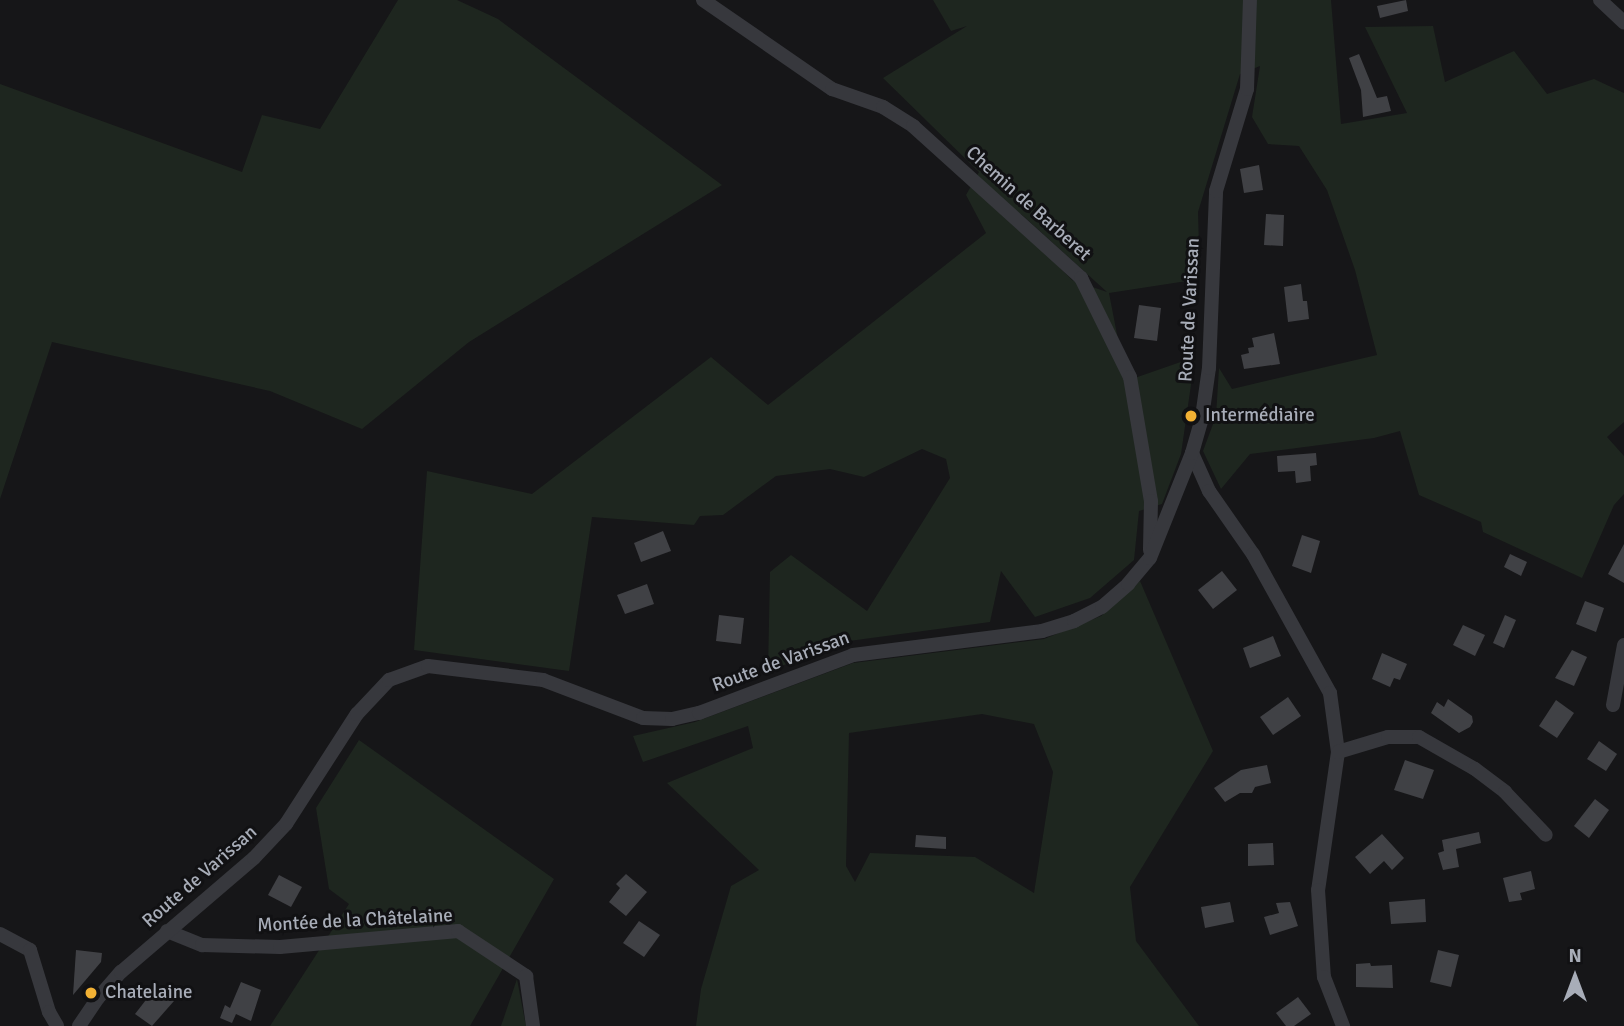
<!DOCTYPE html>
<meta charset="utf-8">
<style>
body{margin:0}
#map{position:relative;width:1624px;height:1026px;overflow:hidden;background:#161618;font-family:Signika,sans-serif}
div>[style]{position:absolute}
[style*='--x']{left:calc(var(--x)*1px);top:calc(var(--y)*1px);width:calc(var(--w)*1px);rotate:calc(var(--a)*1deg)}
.green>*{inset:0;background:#1e261f}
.building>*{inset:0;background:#404145}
.minor>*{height:14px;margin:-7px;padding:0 7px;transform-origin:7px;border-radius:7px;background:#37383d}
.dots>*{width:19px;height:19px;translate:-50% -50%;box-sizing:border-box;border:4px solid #111113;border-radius:50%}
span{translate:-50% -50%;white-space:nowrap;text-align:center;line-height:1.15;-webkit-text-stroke:6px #111113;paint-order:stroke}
.street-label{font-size:19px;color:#a8adb8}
.poi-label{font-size:19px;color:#a8adb8}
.left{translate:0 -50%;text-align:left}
.north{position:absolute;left:1540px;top:942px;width:70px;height:70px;-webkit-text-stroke:5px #111113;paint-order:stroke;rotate:0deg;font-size:19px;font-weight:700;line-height:28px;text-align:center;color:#a8adb8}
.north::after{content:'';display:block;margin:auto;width:24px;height:32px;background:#a8adb8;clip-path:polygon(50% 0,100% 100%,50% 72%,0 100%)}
</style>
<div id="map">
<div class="green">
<div style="clip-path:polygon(398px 0,457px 0,498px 19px,722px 185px,469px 342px,362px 429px,270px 391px,52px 342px,0 499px,0 84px,242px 172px,262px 115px,320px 129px)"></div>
<div style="clip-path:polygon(evenodd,933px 0,1331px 0,1341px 124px,1407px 113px,1365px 27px,1433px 26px,1445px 82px,1514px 51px,1547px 94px,1594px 79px,1624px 93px,1624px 422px,1607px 437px,1624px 456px,1624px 494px,1614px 505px,1582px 578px,1483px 532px,1481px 522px,1419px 495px,1400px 431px,1374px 438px,1250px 454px,1221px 489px,1203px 451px,1216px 416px,1219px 368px,1232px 389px,1377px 355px,1355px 270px,1327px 190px,1299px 146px,1268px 144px,1252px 117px,1260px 66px,1240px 74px,1198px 212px,1200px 279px,1109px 293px,1126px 381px,1195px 357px,1181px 454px,1162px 504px,1139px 511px,1134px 560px,1090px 598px,1035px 617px,1001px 571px,990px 622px,849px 641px,768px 671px,770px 572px,791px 555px,867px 611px,950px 478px,946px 459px,922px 449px,864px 477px,830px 469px,776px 476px,723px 515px,700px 516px,694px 525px,592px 517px,569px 671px,414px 650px,427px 471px,532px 494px,711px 357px,768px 405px,986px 233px,966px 195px,979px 172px,883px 78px,967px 26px,951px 31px,933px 0,1020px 214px,1021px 214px,1107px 292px,1072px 280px,1013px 221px,1020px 214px)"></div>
<div style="clip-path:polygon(evenodd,1140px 581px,1213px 751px,1130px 887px,1136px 941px,1199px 1026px,696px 1026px,701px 989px,731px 886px,759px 870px,667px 783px,753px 748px,748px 726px,643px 762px,633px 736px,695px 722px,853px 663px,1044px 639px,1101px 616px,1140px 581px,982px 714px,1034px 724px,1053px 772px,1034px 893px,975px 857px,870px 853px,855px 882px,846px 866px,849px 733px,982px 714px)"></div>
<div style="clip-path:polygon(359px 740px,554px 879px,470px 1026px,270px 1026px,349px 904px,329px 889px,316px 808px)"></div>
<div style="clip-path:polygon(517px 979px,526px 1026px,501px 1026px)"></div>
</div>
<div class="building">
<div style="clip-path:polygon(1406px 0,1408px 11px,1380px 18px,1377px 6px)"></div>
<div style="clip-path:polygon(1359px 54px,1377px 98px,1387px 96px,1391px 111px,1363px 117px,1361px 90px,1349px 58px)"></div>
<div style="clip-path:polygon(1259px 165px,1263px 190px,1244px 193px,1240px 169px)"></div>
<div style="clip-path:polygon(1266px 214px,1284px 215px,1283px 246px,1264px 245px)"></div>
<div style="clip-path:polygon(1301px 284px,1303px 301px,1307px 301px,1309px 319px,1288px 322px,1284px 287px)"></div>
<div style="clip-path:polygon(1139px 305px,1161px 308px,1157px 341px,1134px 338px)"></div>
<div style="clip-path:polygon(1274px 333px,1280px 364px,1244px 369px,1241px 355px,1249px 353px,1248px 348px,1254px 347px,1252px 338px)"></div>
<div style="clip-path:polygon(1316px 453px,1317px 465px,1310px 466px,1311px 481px,1296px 483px,1295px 471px,1278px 472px,1277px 456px)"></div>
<div style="clip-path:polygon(663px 531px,671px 551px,641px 562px,634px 543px)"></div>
<div style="clip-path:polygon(1302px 535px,1320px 541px,1311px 573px,1292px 566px)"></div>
<div style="clip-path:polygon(1624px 544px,1624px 583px,1608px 574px)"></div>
<div style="clip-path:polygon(1510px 554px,1527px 562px,1521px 576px,1504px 567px)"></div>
<div style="clip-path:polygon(1222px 571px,1237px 590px,1213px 609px,1198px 590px)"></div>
<div style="clip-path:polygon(647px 584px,654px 604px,625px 614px,617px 595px)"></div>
<div style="clip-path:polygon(1585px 601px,1604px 608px,1596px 632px,1576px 624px)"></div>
<div style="clip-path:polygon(719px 615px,744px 618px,741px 644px,716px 641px)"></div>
<div style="clip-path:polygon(1505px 615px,1516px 620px,1504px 648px,1493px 643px)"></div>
<div style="clip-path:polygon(1463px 625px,1485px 635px,1475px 656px,1453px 645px)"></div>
<div style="clip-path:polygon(1273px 636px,1281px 656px,1250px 668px,1243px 648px)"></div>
<div style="clip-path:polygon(1572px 650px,1587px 657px,1574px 686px,1555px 678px)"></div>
<div style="clip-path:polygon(1382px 653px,1407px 664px,1400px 680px,1394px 678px,1390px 687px,1372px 679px)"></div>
<div style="clip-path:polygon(1288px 697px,1301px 716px,1273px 735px,1260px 717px)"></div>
<div style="clip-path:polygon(1448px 699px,1472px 716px,1473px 722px,1470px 727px,1459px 733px,1431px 713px,1437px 702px,1444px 707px)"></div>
<div style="clip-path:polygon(1556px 700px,1574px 713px,1557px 738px,1539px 726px)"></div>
<div style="clip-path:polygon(1599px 741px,1617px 754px,1606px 771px,1587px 759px)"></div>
<div style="clip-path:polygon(1405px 760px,1434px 770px,1423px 799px,1394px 790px)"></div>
<div style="clip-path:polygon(1267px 765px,1271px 783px,1255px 787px,1252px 793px,1240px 793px,1225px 802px,1214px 788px,1241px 770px)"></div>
<div style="clip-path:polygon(1595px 799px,1609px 810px,1589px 838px,1574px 826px)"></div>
<div style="clip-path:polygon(1479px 832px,1481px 843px,1456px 849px,1459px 867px,1443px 870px,1438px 853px,1444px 851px,1442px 840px)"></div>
<div style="clip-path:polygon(1382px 834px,1404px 858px,1392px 870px,1384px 861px,1370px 874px,1355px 857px)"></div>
<div style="clip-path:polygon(916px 835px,946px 837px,946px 849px,915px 847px)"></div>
<div style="clip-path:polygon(1273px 843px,1274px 865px,1248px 866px,1248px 844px)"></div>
<div style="clip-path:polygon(1531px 871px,1535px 889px,1520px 893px,1522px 900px,1509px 902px,1503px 878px)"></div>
<div style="clip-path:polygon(626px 874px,647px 892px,626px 916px,609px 902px,620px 888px,616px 884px)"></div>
<div style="clip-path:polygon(279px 875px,302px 887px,291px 907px,268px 895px)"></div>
<div style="clip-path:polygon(1425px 899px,1426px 922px,1391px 924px,1389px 902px)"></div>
<div style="clip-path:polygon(1230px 902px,1234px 922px,1205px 928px,1201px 907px)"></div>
<div style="clip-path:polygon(1290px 902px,1298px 926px,1270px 935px,1264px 917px,1279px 913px,1276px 903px)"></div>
<div style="clip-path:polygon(639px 921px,660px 935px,644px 957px,623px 943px)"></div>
<div style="clip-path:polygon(76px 950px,102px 953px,101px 962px,73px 995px)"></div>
<div style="clip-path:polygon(1438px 950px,1459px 955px,1451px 987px,1430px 982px)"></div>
<div style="clip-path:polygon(1370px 963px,1371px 966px,1392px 965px,1393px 988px,1356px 987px,1356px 964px)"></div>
<div style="clip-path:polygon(241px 982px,261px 990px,251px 1021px,236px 1014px,232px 1023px,220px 1018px,225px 1005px,230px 1008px)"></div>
<div style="clip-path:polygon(156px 987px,174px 1001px,152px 1026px,135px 1014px)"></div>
<div style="clip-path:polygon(1298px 997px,1311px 1014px,1294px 1026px,1286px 1026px,1276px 1013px)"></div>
</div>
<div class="minor">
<div style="--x:703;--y:0;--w:157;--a:34.6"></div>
<div style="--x:832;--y:89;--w:54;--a:19.4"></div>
<div style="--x:883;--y:107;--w:36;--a:32"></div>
<div style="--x:913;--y:126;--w:227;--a:42.1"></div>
<div style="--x:1081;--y:278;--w:110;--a:63.7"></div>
<div style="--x:1130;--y:377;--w:126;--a:80.4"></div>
<div style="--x:1151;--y:501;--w:49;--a:91.2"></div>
<div style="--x:1600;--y:0;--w:33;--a:43"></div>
<div style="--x:1192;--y:453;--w:42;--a:65.9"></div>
<div style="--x:1209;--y:491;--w:77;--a:55.1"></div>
<div style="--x:1253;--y:554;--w:159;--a:61"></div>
<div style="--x:1330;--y:693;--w:60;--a:82.3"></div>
<div style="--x:1338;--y:752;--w:139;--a:98.2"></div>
<div style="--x:1318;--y:890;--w:87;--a:86.1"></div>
<div style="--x:1324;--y:977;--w:53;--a:68.8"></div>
<div style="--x:1613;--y:705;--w:61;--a:-79.6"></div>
<div style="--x:1338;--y:752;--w:52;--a:-16.7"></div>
<div style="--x:1388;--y:737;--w:31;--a:0"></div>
<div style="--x:1419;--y:737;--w:64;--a:29.7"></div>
<div style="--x:1475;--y:769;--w:38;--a:37"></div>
<div style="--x:1505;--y:792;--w:59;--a:46.4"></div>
<div style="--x:167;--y:931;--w:38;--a:22"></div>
<div style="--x:202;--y:945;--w:78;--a:1.5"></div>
<div style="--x:280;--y:947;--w:179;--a:-5.1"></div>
<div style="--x:458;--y:931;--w:82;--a:33.5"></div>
<div style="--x:526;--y:976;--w:50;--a:82"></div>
<div style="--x:0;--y:934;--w:34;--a:28"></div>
<div style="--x:30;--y:950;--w:65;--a:73"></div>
<div style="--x:49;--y:1012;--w:16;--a:60"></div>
<div style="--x:79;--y:1026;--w:34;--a:-56"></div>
<div style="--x:98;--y:998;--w:35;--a:-49"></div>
<div style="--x:121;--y:972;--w:175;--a:-40.6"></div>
<div style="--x:254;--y:858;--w:47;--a:-46.7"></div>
<div style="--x:286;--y:824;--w:131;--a:-57.2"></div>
<div style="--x:357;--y:714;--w:47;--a:-46.7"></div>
<div style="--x:389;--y:680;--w:41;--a:-19.7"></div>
<div style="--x:428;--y:666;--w:116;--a:6.9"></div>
<div style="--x:543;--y:680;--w:107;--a:20.8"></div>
<div style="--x:643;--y:718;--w:29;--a:2"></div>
<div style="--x:672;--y:719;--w:28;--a:-13"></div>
<div style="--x:699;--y:713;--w:165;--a:-20.6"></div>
<div style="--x:853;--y:655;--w:191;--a:-7.2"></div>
<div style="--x:1042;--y:631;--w:34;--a:-17"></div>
<div style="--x:1074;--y:621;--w:31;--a:-27"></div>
<div style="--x:1102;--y:607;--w:35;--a:-41"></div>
<div style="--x:1128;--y:584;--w:34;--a:-50"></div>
<div style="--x:1150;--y:558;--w:113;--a:-68.2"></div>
<div style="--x:1192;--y:453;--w:37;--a:-74"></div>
<div style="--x:1202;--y:417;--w:49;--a:-81.9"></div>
<div style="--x:1209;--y:368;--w:177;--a:-87.7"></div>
<div style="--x:1216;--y:191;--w:107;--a:-73.1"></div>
<div style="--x:1247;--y:89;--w:89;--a:-88.1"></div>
</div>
<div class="dots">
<div style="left:1191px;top:416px;background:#f2b134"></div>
<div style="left:91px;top:993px;background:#f2b134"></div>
</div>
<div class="street-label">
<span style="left:1028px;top:204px;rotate:42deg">Chemin de Barberet</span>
<span style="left:1190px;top:310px;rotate:-87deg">Route de Varissan</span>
<span style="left:781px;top:662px;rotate:-20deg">Route de Varissan</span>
<span style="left:200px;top:877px;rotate:-41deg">Route de Varissan</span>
<span style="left:355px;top:921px;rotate:-3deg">Montée de la Châtelaine</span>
</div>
<div class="poi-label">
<span class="left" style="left:1205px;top:416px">Intermédiaire</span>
<span class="left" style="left:105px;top:993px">Chatelaine</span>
</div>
<div class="north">N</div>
</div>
